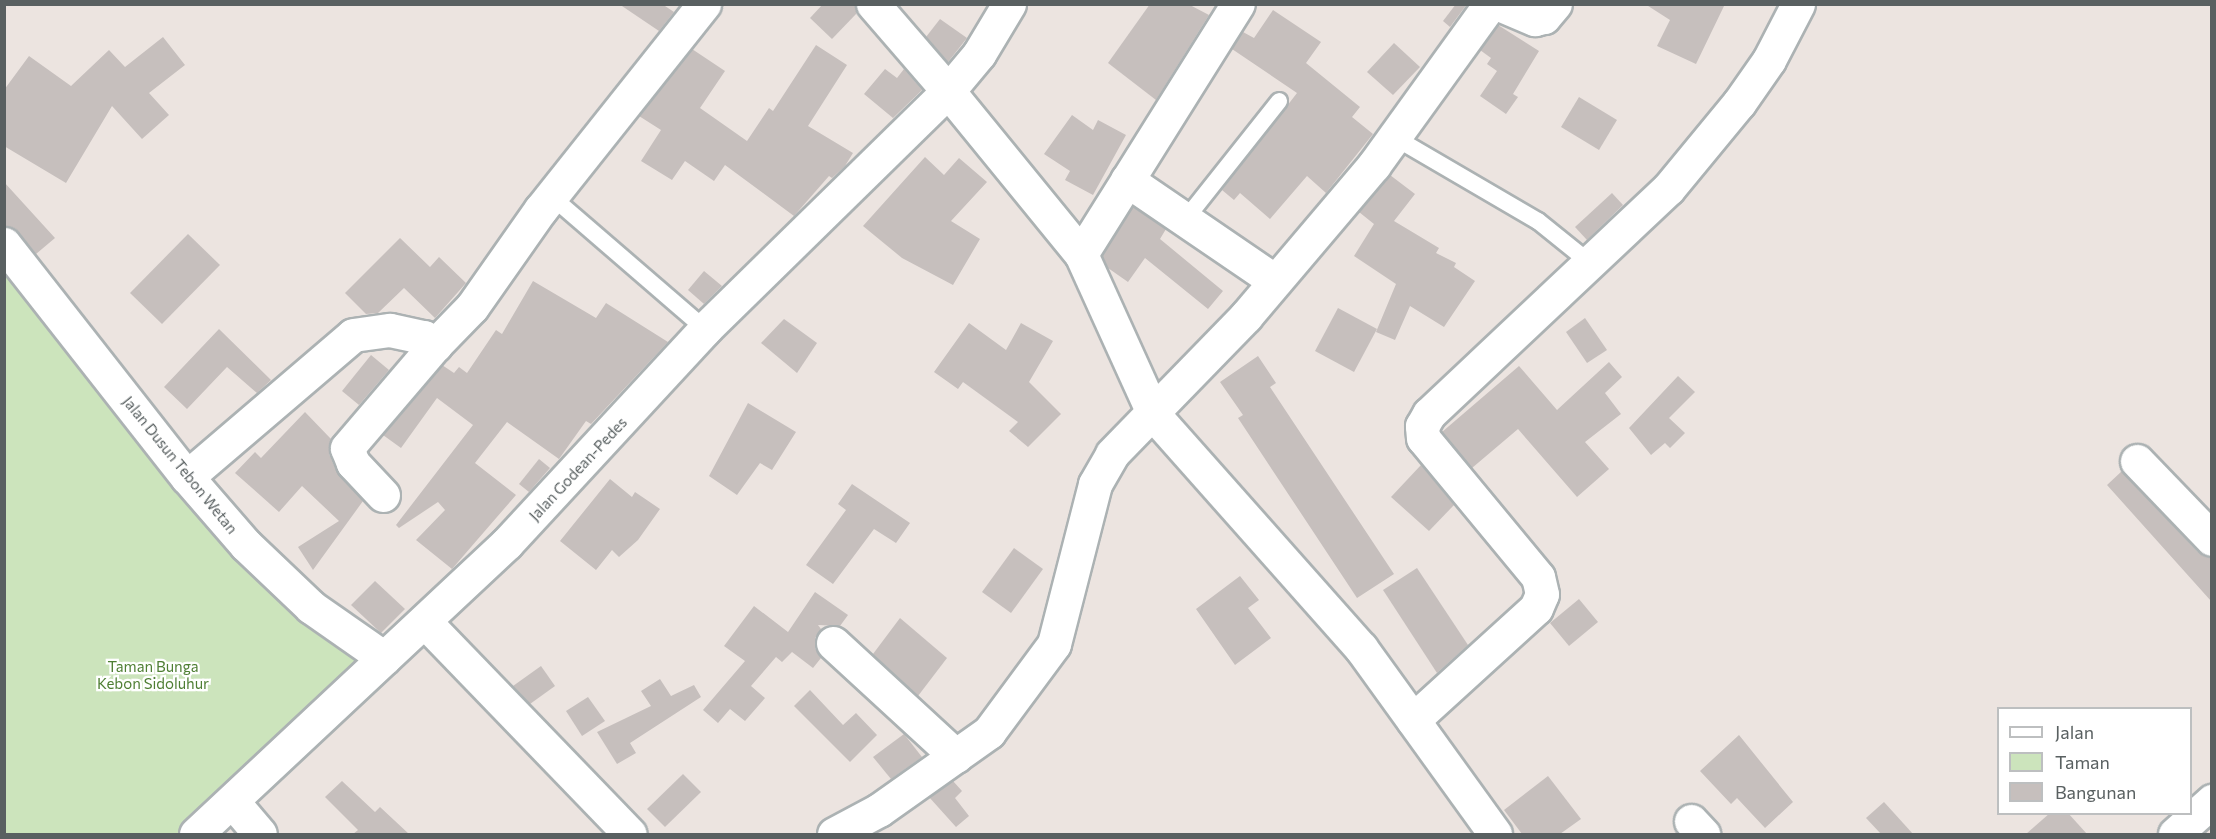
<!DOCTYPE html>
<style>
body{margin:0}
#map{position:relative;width:2216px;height:839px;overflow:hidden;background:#ece4e0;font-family:Commissioner,sans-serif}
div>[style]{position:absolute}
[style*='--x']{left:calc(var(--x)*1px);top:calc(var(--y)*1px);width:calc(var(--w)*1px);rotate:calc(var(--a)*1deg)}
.green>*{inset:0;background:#cce4bc}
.building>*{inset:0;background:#c6bfbd}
.roads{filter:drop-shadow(2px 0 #acb2b3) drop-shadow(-2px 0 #acb2b3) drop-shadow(0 2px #acb2b3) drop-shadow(0 -2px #acb2b3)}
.service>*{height:16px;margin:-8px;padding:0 8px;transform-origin:8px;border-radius:8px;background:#fff}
.minor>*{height:33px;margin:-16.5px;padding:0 16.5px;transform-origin:16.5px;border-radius:16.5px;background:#fff}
.tertiary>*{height:33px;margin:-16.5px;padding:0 16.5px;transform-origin:16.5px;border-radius:16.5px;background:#fff}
.secondary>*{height:33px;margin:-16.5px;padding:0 16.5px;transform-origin:16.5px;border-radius:16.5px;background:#fff}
span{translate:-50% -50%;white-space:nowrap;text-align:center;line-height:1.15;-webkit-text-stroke:4.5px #fff;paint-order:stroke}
.street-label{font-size:15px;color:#596061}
.park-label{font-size:15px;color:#4e7e33}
.frame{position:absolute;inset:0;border:6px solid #596061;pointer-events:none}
.legend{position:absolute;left:1997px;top:707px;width:195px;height:108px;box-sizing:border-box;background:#fff;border:2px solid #bdbfc0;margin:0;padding:8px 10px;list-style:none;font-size:18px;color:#596061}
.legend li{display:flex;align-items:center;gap:12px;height:30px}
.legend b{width:30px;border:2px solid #bdbfc0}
</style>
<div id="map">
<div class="green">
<div style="clip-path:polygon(4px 263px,297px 617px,385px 671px,192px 834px,5px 834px)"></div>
</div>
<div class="building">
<div style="clip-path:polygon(619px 4px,662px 4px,674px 12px,659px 31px)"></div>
<div style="clip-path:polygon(823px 4px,855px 4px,857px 13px,832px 39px,810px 18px)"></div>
<div style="clip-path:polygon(1150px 4px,1188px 4px,1209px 15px,1156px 100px,1108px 63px)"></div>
<div style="clip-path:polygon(1456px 4px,1467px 4px,1450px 27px,1443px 21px)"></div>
<div style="clip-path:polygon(1645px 4px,1725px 4px,1696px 64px,1657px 46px,1670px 20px)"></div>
<div style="clip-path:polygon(1273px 10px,1321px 42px,1306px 63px,1360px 107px,1352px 117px,1373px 134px,1326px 193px,1307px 176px,1270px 219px,1240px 193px,1234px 200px,1222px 190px,1297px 93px,1232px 49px,1243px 32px,1254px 38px)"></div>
<div style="clip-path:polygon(940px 19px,967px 38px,948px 62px,926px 37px)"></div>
<div style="clip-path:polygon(1498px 25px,1539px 51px,1513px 94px,1518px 97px,1506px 114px,1480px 96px,1497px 71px,1487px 64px,1491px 58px,1480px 50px)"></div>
<div style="clip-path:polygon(163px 37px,185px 65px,149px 93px,169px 115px,142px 139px,112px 106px,66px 183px,4px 146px,4px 90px,29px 56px,71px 86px,109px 50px,125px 67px)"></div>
<div style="clip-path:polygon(1394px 43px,1420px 67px,1393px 95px,1367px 72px)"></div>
<div style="clip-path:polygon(816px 45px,847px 65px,808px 126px,853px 153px,845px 166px,832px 178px,829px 176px,794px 216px,725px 165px,714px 181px,685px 161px,672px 180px,641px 161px,661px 130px,639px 116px,692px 49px,725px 71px,700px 108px,747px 141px,769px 108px,773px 111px)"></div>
<div style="clip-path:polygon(885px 69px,897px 78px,904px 69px,922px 90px,893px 118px,864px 94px)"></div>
<div style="clip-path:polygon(1579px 97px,1617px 120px,1599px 150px,1561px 127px)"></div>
<div style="clip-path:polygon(1072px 115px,1093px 130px,1098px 120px,1126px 135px,1093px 195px,1065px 180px,1070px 171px,1044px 154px)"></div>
<div style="clip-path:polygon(925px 157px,944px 175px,959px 158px,987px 182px,951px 221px,980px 239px,953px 285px,902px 258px,863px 226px)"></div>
<div style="clip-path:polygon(1390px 175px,1415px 194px,1394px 221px,1439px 248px,1436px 253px,1456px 263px,1454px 267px,1475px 281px,1444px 327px,1410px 306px,1395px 340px,1376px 332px,1396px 284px,1354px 256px,1374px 224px,1359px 212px)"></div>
<div style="clip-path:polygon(4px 182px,55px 238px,36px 254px,18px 232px,4px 226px)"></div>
<div style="clip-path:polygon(1612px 193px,1623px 205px,1587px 240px,1575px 227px)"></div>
<div style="clip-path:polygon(1133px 207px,1166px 229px,1160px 239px,1223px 291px,1208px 309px,1145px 258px,1128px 282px,1108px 268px,1102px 255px)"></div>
<div style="clip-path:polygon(188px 234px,220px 265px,162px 324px,130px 293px)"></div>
<div style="clip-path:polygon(400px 238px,430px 267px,439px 257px,466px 283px,435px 318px,404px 288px,378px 313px,366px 314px,345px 293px)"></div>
<div style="clip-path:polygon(704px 271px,722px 286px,704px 304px,688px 290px)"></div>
<div style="clip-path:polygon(533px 281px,596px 318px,606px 303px,668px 342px,591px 424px,586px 421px,559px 459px,507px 422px,475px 463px,516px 495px,452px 569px,416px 540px,445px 510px,438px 502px,399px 528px,396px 525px,473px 425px,437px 398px,401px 448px,383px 435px,442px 365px,454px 373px,459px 367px,467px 373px,496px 330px,502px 334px)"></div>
<div style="clip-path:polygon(1338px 308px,1377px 329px,1354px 372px,1315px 351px)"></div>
<div style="clip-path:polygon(1585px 318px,1607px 350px,1587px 363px,1566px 332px)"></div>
<div style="clip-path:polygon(784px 319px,817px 343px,797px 373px,761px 343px)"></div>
<div style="clip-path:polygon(969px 323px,1006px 350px,1021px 323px,1053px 341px,1029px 382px,1061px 414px,1028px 447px,1009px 431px,1018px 422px,963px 382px,958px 389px,934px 372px)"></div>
<div style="clip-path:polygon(219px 329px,271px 380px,257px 393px,227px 367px,187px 409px,164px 387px)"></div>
<div style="clip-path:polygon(371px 355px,389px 370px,359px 405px,342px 391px)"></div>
<div style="clip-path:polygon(1258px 356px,1276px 383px,1270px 387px,1394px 574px,1357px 598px,1238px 418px,1243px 415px,1220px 382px)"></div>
<div style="clip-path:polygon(1609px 362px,1622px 377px,1605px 393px,1621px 414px,1585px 442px,1609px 469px,1577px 497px,1518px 429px,1472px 468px,1442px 432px,1519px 366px,1557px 410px)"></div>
<div style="clip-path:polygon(1678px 376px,1695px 392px,1669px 418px,1685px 433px,1670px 448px,1665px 443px,1651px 455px,1629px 428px)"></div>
<div style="clip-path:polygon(748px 403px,796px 432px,772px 470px,760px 463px,737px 495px,709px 476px)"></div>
<div style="clip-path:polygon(305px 412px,331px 439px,329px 454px,336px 470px,363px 501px,313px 570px,298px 547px,339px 521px,302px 486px,279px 512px,235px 473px,255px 452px,261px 458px)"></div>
<div style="clip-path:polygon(539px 459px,550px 468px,529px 492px,519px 484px)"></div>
<div style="clip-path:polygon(1421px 465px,1454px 505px,1429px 531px,1391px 497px)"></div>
<div style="clip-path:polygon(2122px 471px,2198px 552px,2211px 557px,2211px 601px,2107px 485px)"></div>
<div style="clip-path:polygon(610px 479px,632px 497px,635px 492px,660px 509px,638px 540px,619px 557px,612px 550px,596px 570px,560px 541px)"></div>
<div style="clip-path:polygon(852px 484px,910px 523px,896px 543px,874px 529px,833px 584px,806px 565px,846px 510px,838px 504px)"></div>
<div style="clip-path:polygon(1014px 548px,1043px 569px,1011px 613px,982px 592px)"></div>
<div style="clip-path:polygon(1417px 568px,1468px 645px,1437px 673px,1383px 590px)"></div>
<div style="clip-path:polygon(1240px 576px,1259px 600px,1248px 608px,1271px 638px,1235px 665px,1196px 609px)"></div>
<div style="clip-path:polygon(375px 581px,405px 609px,381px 633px,351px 605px)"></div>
<div style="clip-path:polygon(815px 592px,848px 615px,840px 626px,818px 625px,821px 629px,815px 638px,815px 648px,821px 658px,813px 668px,792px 652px,782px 662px,776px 657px,751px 686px,765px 698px,745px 721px,730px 709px,718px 723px,703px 710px,745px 661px,724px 646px,754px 606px,788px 632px)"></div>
<div style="clip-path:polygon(1579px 599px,1598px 622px,1569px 646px,1550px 623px)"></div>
<div style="clip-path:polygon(900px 618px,947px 658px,918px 696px,873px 654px)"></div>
<div style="clip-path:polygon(541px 666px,555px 686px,530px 704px,513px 686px)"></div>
<div style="clip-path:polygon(660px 679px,671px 696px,694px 685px,701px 697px,630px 743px,636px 753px,617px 764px,597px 732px,651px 706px,641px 691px)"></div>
<div style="clip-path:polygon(810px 690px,843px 725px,856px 713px,877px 735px,850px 762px,794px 706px)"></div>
<div style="clip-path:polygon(588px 697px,605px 721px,582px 736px,566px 711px)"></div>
<div style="clip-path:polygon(904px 734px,922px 757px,891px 779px,873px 757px)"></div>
<div style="clip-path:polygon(1739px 735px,1793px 802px,1765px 828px,1737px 798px,1731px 804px,1700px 771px)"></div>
<div style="clip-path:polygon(683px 774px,701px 792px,665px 827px,647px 809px)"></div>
<div style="clip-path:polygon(1548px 776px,1581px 819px,1560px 834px,1522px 834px,1504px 810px)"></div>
<div style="clip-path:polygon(342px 781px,375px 812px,380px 807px,409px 834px,353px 834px,358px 830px,325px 797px)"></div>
<div style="clip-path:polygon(953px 781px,962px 791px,955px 798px,969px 816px,956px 827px,929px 797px)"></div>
<div style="clip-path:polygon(1884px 802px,1913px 834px,1881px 834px,1866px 818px)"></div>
<div style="clip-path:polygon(2050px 813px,2068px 813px,2087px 834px,2026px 834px)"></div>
</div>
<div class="roads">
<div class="service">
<div style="--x:1394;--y:137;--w:167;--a:30.3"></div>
<div style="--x:1538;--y:221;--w:67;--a:38.9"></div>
<div style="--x:551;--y:196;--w:203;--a:40.8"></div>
<div style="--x:1184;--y:221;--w:153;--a:-51.6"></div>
</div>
<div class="minor">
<div style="--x:873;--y:4;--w:115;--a:49.2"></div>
<div style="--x:1499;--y:4;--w:39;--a:23"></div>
<div style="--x:1535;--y:19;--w:9;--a:-13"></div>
<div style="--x:1544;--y:17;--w:17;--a:-50"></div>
<div style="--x:1127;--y:180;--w:179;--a:34.3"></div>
<div style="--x:4;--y:244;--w:296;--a:51.9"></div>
<div style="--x:187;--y:477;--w:90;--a:49.1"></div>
<div style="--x:246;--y:545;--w:90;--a:43.6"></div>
<div style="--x:311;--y:607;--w:89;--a:34.9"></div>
<div style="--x:1081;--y:254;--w:295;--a:-57.9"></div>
<div style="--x:2137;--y:461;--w:108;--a:46.1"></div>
<div style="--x:187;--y:477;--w:218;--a:-40.5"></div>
<div style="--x:353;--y:335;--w:37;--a:-8"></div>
<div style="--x:390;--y:330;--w:35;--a:12"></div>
<div style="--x:424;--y:337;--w:14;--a:36"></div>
<div style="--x:435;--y:345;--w:53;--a:-45.8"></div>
<div style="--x:472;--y:307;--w:120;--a:-54.9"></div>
<div style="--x:541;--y:209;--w:262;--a:-51.5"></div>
<div style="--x:383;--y:495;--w:44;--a:-133.2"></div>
<div style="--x:353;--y:463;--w:16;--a:-112"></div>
<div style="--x:347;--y:448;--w:135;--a:-49.5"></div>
<div style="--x:426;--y:623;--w:293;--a:46"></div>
<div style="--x:833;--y:643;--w:167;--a:42.6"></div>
<div style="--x:1413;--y:720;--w:166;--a:-42.3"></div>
<div style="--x:1536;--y:608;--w:15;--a:-67"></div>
<div style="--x:1542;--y:594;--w:17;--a:-103"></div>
<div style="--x:1538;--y:577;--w:180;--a:-129.6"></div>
<div style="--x:1423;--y:438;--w:12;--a:-95"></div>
<div style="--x:1422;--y:426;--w:14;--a:-60"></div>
<div style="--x:1429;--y:414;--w:328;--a:-43.3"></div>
<div style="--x:1668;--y:189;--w:112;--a:-50.5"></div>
<div style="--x:1739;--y:103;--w:52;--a:-55.1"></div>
<div style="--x:1769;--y:60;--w:63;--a:-62.6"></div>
<div style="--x:232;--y:801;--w:43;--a:49.7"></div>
<div style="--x:1691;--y:821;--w:18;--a:47"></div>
<div style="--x:834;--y:834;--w:51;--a:-28.1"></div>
<div style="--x:879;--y:810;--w:135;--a:-35.3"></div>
<div style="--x:989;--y:732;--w:109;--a:-53.5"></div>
<div style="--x:1054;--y:644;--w:165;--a:-75.6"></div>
<div style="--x:1095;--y:484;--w:34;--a:-60"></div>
<div style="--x:1112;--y:454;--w:192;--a:-45.8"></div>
<div style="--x:1246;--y:316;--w:198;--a:-49.7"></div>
<div style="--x:1374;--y:165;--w:198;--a:-54.2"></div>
<div style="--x:2175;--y:834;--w:50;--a:-41.7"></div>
</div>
<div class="tertiary">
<div style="--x:196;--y:834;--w:426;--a:-43.1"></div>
<div style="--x:507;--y:543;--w:292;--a:-47.2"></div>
<div style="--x:705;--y:329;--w:340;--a:-44.4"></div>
</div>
<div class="secondary">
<div style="--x:1009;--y:4;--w:58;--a:121"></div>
<div style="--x:979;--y:54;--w:48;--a:130"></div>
<div style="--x:948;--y:91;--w:210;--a:50.8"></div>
<div style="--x:1081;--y:254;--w:177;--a:65.6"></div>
<div style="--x:1154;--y:415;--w:312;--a:48.4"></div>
<div style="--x:1361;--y:648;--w:229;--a:54.2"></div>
</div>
</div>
<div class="street-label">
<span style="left:180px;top:465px;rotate:51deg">Jalan Dusun Tebon Wetan</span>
<span style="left:578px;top:469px;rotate:-47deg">Jalan Godean-Pedes</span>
</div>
<div class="park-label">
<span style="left:153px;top:675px">Taman Bunga<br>Kebon Sidoluhur</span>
</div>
<div class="frame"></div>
<ul class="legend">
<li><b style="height:8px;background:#fff"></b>Jalan</li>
<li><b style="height:16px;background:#cce4bc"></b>Taman</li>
<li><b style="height:16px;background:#c6bfbd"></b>Bangunan</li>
</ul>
</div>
